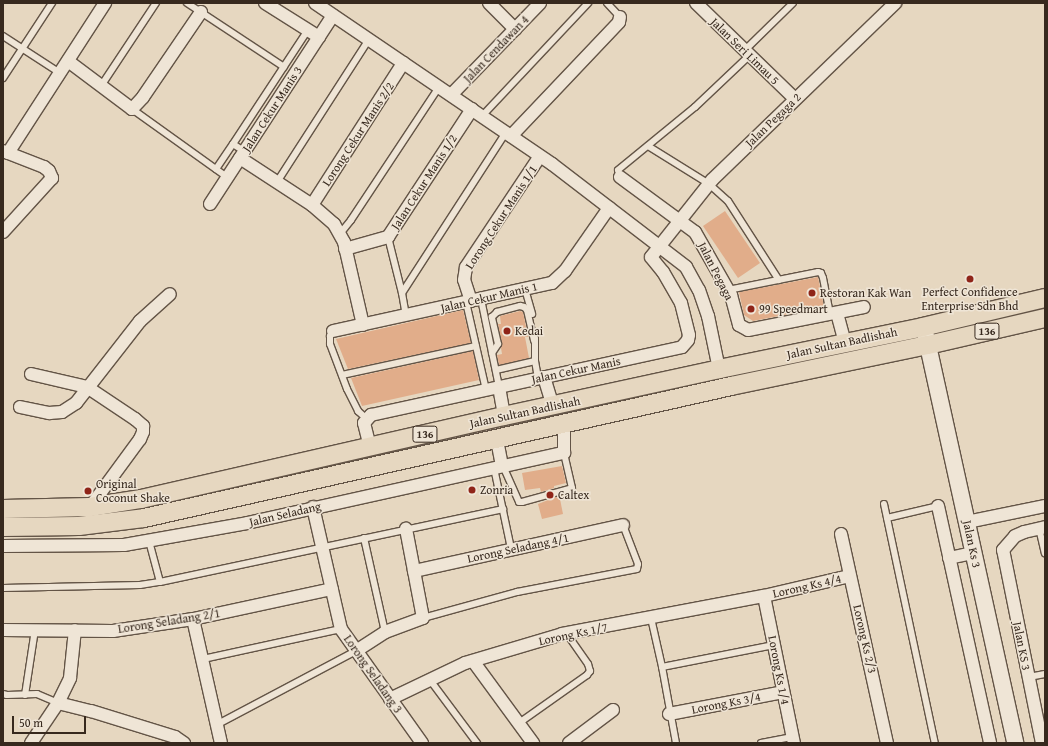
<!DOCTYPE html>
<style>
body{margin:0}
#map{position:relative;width:1048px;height:746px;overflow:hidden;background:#e6d7c0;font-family:"Gentium Book Plus",serif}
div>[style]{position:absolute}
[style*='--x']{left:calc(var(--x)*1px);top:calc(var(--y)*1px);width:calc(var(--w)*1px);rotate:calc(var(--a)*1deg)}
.building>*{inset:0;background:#e1ad8a}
.roads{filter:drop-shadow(1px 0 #635446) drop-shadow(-1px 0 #635446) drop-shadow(0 1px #635446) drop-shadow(0 -1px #635446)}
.lane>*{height:6px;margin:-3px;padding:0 3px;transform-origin:3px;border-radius:3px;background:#efe5d6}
.street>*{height:12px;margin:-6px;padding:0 6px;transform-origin:6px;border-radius:6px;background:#efe5d6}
.secondary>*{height:16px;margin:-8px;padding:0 8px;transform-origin:8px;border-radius:8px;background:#efe5d6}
.primary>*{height:18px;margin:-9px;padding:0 9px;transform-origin:9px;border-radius:9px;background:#e6d7c0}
.dots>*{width:11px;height:11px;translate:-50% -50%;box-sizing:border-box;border:2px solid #efe5d6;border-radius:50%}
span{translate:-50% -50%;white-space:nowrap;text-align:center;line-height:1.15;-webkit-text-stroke:3px #efe5d6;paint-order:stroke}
.shield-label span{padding:1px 3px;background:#efe5d6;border:1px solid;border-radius:3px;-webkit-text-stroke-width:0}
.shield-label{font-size:11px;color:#37291e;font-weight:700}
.street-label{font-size:12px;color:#37291e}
.poi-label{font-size:12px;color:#37291e}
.left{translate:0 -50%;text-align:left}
.frame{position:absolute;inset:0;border:4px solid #37291e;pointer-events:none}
.scale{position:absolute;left:12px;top:716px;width:74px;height:18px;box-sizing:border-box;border:2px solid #37291e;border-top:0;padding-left:5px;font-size:12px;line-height:14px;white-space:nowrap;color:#37291e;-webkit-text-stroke:3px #efe5d6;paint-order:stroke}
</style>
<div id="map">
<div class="building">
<div style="clip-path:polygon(725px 211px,760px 263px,738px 278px,703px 226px)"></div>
<div style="clip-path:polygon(818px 277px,824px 307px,753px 321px,744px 315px,739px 292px)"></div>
<div style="clip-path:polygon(463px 310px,471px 343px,348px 369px,336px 339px)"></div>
<div style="clip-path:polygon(520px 311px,523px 312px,528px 337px,525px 337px,529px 358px,499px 365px,497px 355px,502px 354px,501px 348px,502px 345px,498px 324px,501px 324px,500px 316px)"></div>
<div style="clip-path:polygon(473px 351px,479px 380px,362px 406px,351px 378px)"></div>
<div style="clip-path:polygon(562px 466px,566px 483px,554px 486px,554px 488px,541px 492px,540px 488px,525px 490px,522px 473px)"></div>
<div style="clip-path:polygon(556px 497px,560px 499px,563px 514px,542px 519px,538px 504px)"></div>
</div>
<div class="roads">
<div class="lane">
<div style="--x:187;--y:3;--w:116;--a:33.4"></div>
<div style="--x:607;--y:3;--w:19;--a:47"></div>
<div style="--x:3;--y:36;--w:68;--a:33"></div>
<div style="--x:745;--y:50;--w:67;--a:-44.4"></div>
<div style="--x:3;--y:78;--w:90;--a:-56.8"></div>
<div style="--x:101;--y:86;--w:100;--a:-56.5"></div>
<div style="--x:132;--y:109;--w:117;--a:35.6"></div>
<div style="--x:482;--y:116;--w:155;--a:-46.8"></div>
<div style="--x:648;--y:146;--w:72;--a:31.9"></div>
<div style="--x:709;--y:184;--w:25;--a:42"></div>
<div style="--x:728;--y:201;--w:94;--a:57.2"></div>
<div style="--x:244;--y:151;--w:13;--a:-148"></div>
<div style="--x:233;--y:144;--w:136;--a:-56.7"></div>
<div style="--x:216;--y:169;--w:30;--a:-56"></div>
<div style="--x:620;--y:177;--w:7;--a:-106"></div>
<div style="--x:618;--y:170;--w:99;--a:-39.3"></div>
<div style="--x:695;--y:107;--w:76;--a:-43.4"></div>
<div style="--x:277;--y:182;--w:170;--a:-57.2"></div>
<div style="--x:339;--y:235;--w:19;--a:-51"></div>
<div style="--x:351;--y:220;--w:159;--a:-56.5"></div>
<div style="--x:388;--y:237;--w:58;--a:76"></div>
<div style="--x:402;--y:293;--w:192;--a:-57.1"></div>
<div style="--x:525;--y:289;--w:26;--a:74"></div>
<div style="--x:728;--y:290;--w:92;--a:-11.3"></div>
<div style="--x:818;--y:272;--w:3;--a:18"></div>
<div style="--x:821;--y:273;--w:5;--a:68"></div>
<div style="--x:823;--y:278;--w:37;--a:79"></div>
<div style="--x:402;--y:293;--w:22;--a:80"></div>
<div style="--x:481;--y:299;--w:90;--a:78.4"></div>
<div style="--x:466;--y:302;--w:90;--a:77.2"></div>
<div style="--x:333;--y:331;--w:6;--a:121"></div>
<div style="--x:330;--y:336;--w:8;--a:90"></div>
<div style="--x:330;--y:344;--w:48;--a:69.3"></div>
<div style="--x:347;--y:389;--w:25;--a:63"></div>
<div style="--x:358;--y:411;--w:12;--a:42"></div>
<div style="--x:535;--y:338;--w:23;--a:90"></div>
<div style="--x:535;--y:361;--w:17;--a:80"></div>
<div style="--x:492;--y:353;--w:11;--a:-56"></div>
<div style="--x:498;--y:344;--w:28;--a:-103"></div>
<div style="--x:492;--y:317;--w:7;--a:-45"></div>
<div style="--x:497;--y:312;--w:24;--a:-15"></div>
<div style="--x:520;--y:306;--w:4;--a:14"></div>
<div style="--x:524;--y:307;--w:4;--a:45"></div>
<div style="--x:527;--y:310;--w:32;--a:77"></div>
<div style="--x:496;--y:370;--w:40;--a:-13"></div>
<div style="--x:342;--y:375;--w:137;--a:-12.2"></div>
<div style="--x:503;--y:466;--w:39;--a:66"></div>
<div style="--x:519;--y:502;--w:3;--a:0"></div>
<div style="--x:522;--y:502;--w:52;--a:-15.6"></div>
<div style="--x:572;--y:488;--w:36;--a:-103"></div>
<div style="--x:494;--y:468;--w:83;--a:78.1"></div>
<div style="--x:884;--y:504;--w:244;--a:78"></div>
<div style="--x:887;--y:518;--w:52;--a:-13.2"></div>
<div style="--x:1039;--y:528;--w:26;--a:77"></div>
<div style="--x:364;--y:538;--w:96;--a:77.4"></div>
<div style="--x:149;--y:541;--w:42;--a:75"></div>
<div style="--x:3;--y:588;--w:137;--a:-1.3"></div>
<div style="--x:140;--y:585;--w:20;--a:-9"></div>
<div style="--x:160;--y:582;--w:351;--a:-12"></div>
<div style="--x:423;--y:618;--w:98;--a:-15.5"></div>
<div style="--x:517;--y:592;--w:122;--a:-10.9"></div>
<div style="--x:637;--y:569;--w:5;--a:-79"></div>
<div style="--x:638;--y:564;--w:42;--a:-111"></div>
<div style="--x:651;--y:618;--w:50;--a:77.3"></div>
<div style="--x:203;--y:659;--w:141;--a:-12.3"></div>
<div style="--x:1029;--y:677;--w:16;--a:-11"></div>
<div style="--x:430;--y:680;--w:79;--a:53.3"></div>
<div style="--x:3;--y:694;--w:4;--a:14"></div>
<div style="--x:7;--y:695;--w:30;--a:-2"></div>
<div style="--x:37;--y:694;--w:23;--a:23"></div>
<div style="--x:25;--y:695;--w:66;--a:-81.3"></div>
<div style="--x:519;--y:723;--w:83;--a:-35.2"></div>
<div style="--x:587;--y:675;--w:5;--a:-53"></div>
<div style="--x:590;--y:671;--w:7;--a:-106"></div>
<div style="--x:588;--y:664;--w:38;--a:-125"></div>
<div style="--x:218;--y:724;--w:156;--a:-27.9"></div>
<div style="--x:676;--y:743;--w:77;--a:-100.4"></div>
<div style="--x:662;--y:667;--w:114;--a:-11.1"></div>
<div style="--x:761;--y:743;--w:32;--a:-11"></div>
</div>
<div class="street">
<div style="--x:265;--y:3;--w:64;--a:32.2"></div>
<div style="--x:315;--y:3;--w:287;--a:34.2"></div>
<div style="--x:552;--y:164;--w:169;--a:37.5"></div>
<div style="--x:686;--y:267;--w:26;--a:61"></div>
<div style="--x:699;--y:290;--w:28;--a:71"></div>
<div style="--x:708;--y:316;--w:54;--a:78.3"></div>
<div style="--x:489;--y:3;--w:37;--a:45"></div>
<div style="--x:696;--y:3;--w:138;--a:44.1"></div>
<div style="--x:68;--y:61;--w:80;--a:36.9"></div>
<div style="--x:132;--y:109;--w:16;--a:-47"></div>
<div style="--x:143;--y:97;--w:103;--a:-55.7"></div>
<div style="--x:451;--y:95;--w:128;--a:-45.9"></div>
<div style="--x:511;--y:136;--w:157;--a:-46.5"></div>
<div style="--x:619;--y:22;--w:5;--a:-79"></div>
<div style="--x:3;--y:151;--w:44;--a:21.3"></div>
<div style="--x:44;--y:167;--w:6;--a:39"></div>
<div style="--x:49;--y:171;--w:8;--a:67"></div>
<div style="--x:52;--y:178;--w:73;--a:132.2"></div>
<div style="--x:8;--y:153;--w:179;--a:-57.1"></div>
<div style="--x:240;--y:158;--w:86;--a:33.1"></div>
<div style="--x:312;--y:205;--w:29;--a:41"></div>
<div style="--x:334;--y:224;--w:21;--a:61"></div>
<div style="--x:344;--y:242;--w:85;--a:77.1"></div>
<div style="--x:620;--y:177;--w:93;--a:36.3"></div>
<div style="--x:695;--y:232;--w:73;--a:60.3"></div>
<div style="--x:731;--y:295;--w:31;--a:75"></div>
<div style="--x:739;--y:325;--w:10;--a:29"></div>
<div style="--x:748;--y:330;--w:118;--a:-11.2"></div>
<div style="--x:210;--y:204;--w:225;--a:-56.9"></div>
<div style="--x:312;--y:205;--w:169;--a:-57.3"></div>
<div style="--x:345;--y:249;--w:45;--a:-15.6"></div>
<div style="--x:388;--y:237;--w:153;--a:-56.7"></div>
<div style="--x:471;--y:301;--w:22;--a:-108"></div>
<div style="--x:464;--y:280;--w:13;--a:-81"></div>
<div style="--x:466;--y:267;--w:133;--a:-56.3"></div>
<div style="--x:837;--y:313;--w:30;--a:75"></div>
<div style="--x:333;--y:331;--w:224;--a:-12.4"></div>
<div style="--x:552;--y:283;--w:18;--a:-43"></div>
<div style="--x:565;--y:271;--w:77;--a:-55.1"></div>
<div style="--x:31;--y:374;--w:57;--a:13.1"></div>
<div style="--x:87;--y:387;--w:58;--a:33.7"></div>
<div style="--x:135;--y:419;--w:11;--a:41"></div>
<div style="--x:143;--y:426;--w:6;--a:90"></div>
<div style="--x:143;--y:432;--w:8;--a:113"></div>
<div style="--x:140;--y:439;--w:84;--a:126.3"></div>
<div style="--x:544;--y:377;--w:30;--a:73"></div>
<div style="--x:499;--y:387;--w:29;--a:80"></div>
<div style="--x:20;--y:407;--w:30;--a:12"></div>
<div style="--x:49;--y:413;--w:13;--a:-4"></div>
<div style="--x:62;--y:412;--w:17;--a:-33"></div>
<div style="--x:76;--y:403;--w:104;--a:-52"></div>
<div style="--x:140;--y:321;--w:40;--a:-42"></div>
<div style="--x:497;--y:440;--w:26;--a:79"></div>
<div style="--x:370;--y:447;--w:25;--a:-104"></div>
<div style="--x:364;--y:423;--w:11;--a:-49"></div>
<div style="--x:371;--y:415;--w:318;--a:-12.3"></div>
<div style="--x:682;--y:347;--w:9;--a:-49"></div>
<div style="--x:688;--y:340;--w:5;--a:-79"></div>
<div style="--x:689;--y:335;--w:33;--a:-104"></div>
<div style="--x:681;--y:303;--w:36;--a:-120"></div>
<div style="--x:663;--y:272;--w:19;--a:-129"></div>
<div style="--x:651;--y:257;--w:98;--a:-51.6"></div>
<div style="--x:712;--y:180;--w:255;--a:-44"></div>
<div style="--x:938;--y:506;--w:243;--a:77.6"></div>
<div style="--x:313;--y:507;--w:125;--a:77.1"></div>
<div style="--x:341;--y:629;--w:140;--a:54.6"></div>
<div style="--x:967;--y:522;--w:80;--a:-11.6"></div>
<div style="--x:841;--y:534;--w:214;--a:77.6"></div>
<div style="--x:3;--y:546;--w:121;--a:-0.5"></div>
<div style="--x:124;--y:545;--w:125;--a:-10.1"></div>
<div style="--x:247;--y:523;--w:325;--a:-12.5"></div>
<div style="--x:564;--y:453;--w:28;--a:-90"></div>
<div style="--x:949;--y:558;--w:25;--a:-12"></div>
<div style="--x:414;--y:571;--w:214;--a:-12.4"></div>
<div style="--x:764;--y:596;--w:150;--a:78.5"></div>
<div style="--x:193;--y:619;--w:127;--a:77.3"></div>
<div style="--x:3;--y:630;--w:110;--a:0.5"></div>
<div style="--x:113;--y:631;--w:81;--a:-8.5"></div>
<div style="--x:193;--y:619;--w:142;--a:-12.2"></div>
<div style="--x:356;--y:651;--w:35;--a:-33"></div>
<div style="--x:385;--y:632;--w:40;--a:-20.2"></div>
<div style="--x:423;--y:618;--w:91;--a:-100.8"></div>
<div style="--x:473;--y:661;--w:102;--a:53.8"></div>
<div style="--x:390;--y:699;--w:83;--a:-25.6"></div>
<div style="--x:465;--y:663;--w:101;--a:-16.6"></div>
<div style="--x:562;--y:634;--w:206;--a:-10.7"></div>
<div style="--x:764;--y:596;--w:88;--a:-13.1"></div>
<div style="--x:58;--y:703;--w:34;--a:14"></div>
<div style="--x:91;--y:711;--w:88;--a:17.2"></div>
<div style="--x:175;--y:737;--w:11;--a:34"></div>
<div style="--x:669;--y:714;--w:116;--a:-10.9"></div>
<div style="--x:31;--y:743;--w:48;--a:-56"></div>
<div style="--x:58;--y:703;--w:28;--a:-64"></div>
<div style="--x:70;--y:678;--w:48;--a:-84.1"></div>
<div style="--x:569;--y:743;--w:55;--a:-36.9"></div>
<div style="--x:1042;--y:743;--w:197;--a:-101.4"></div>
<div style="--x:1003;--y:550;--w:18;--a:-49"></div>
<div style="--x:1015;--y:536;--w:10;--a:-24"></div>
<div style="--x:1024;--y:532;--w:22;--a:-13"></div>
</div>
<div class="secondary">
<div style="--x:925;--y:332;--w:421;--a:77.6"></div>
</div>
<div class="primary">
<div style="--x:3;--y:509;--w:87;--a:-1.3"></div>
<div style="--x:90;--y:507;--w:52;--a:-8.9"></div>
<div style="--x:141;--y:499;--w:372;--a:-12.9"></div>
<div style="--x:504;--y:416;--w:220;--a:-12.3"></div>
<div style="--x:719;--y:369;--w:208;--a:-11.6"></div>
<div style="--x:923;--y:327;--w:125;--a:-13.4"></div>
<div style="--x:3;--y:527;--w:76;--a:-0.8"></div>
<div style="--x:79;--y:526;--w:65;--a:-7"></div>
<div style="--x:144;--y:518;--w:602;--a:-12.67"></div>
<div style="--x:731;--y:386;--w:201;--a:-11.8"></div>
<div style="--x:928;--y:345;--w:120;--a:-13"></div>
</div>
</div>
<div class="dots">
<div style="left:970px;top:279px;background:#8f2418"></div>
<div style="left:812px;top:293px;background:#8f2418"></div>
<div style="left:751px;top:309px;background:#8f2418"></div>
<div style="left:507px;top:331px;background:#8f2418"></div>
<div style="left:472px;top:490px;background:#8f2418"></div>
<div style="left:88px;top:491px;background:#8f2418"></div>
<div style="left:550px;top:495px;background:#8f2418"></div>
</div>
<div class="shield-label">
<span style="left:987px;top:331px">136</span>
<span style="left:425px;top:434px">136</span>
</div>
<div class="street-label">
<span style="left:496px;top:49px;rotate:-46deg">Jalan Cendawan 4</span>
<span style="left:745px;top:51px;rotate:44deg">Jalan Seri Limau 5</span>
<span style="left:272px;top:109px;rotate:-57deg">Jalan Cekur Manis 3</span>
<span style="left:773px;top:120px;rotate:-44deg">Jalan Pegaga 2</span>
<span style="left:358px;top:134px;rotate:-57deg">Lorong Cekur Manis 2/2</span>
<span style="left:424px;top:182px;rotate:-57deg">Jalan Cekur Manis 1/2</span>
<span style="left:501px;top:217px;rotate:-57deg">Lorong Cekur Manis 1/1</span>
<span style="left:716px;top:271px;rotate:63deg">Jalan Pegaga</span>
<span style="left:489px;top:297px;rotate:-13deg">Jalan Cekur Manis 1</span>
<span style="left:842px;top:343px;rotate:-12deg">Jalan Sultan Badlishah</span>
<span style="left:576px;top:370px;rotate:-12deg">Jalan Cekur Manis</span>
<span style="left:525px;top:412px;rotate:-12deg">Jalan Sultan Badlishah</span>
<span style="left:285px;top:514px;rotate:-13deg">Jalan Seladang</span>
<span style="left:972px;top:544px;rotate:78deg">Jalan Ks 3</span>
<span style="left:518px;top:548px;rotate:-12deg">Lorong Seladang 4/1</span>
<span style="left:807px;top:586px;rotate:-13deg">Lorong Ks 4/4</span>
<span style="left:169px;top:621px;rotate:-9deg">Lorong Seladang 2/1</span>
<span style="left:573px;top:634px;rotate:-12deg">Lorong Ks 1/7</span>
<span style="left:865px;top:639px;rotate:77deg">Lorong Ks 2/3</span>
<span style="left:1022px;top:646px;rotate:79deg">Jalan KS 3</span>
<span style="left:779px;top:670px;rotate:79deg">Lorong Ks 1/4</span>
<span style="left:373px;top:674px;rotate:55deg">Lorong Seladang 3</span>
<span style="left:726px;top:703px;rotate:-11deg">Lorong Ks 3/4</span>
</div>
<div class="poi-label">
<span style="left:970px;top:299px">Perfect Confidence<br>Enterprise Sdn Bhd</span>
<span class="left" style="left:820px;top:293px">Restoran Kak Wan</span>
<span class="left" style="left:759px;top:309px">99 Speedmart</span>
<span class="left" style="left:515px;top:331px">Kedai</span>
<span class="left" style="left:96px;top:491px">Original<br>Coconut Shake</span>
<span class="left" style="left:480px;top:490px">Zonria</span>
<span class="left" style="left:558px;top:495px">Caltex</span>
</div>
<div class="frame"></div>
<div class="scale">50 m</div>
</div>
